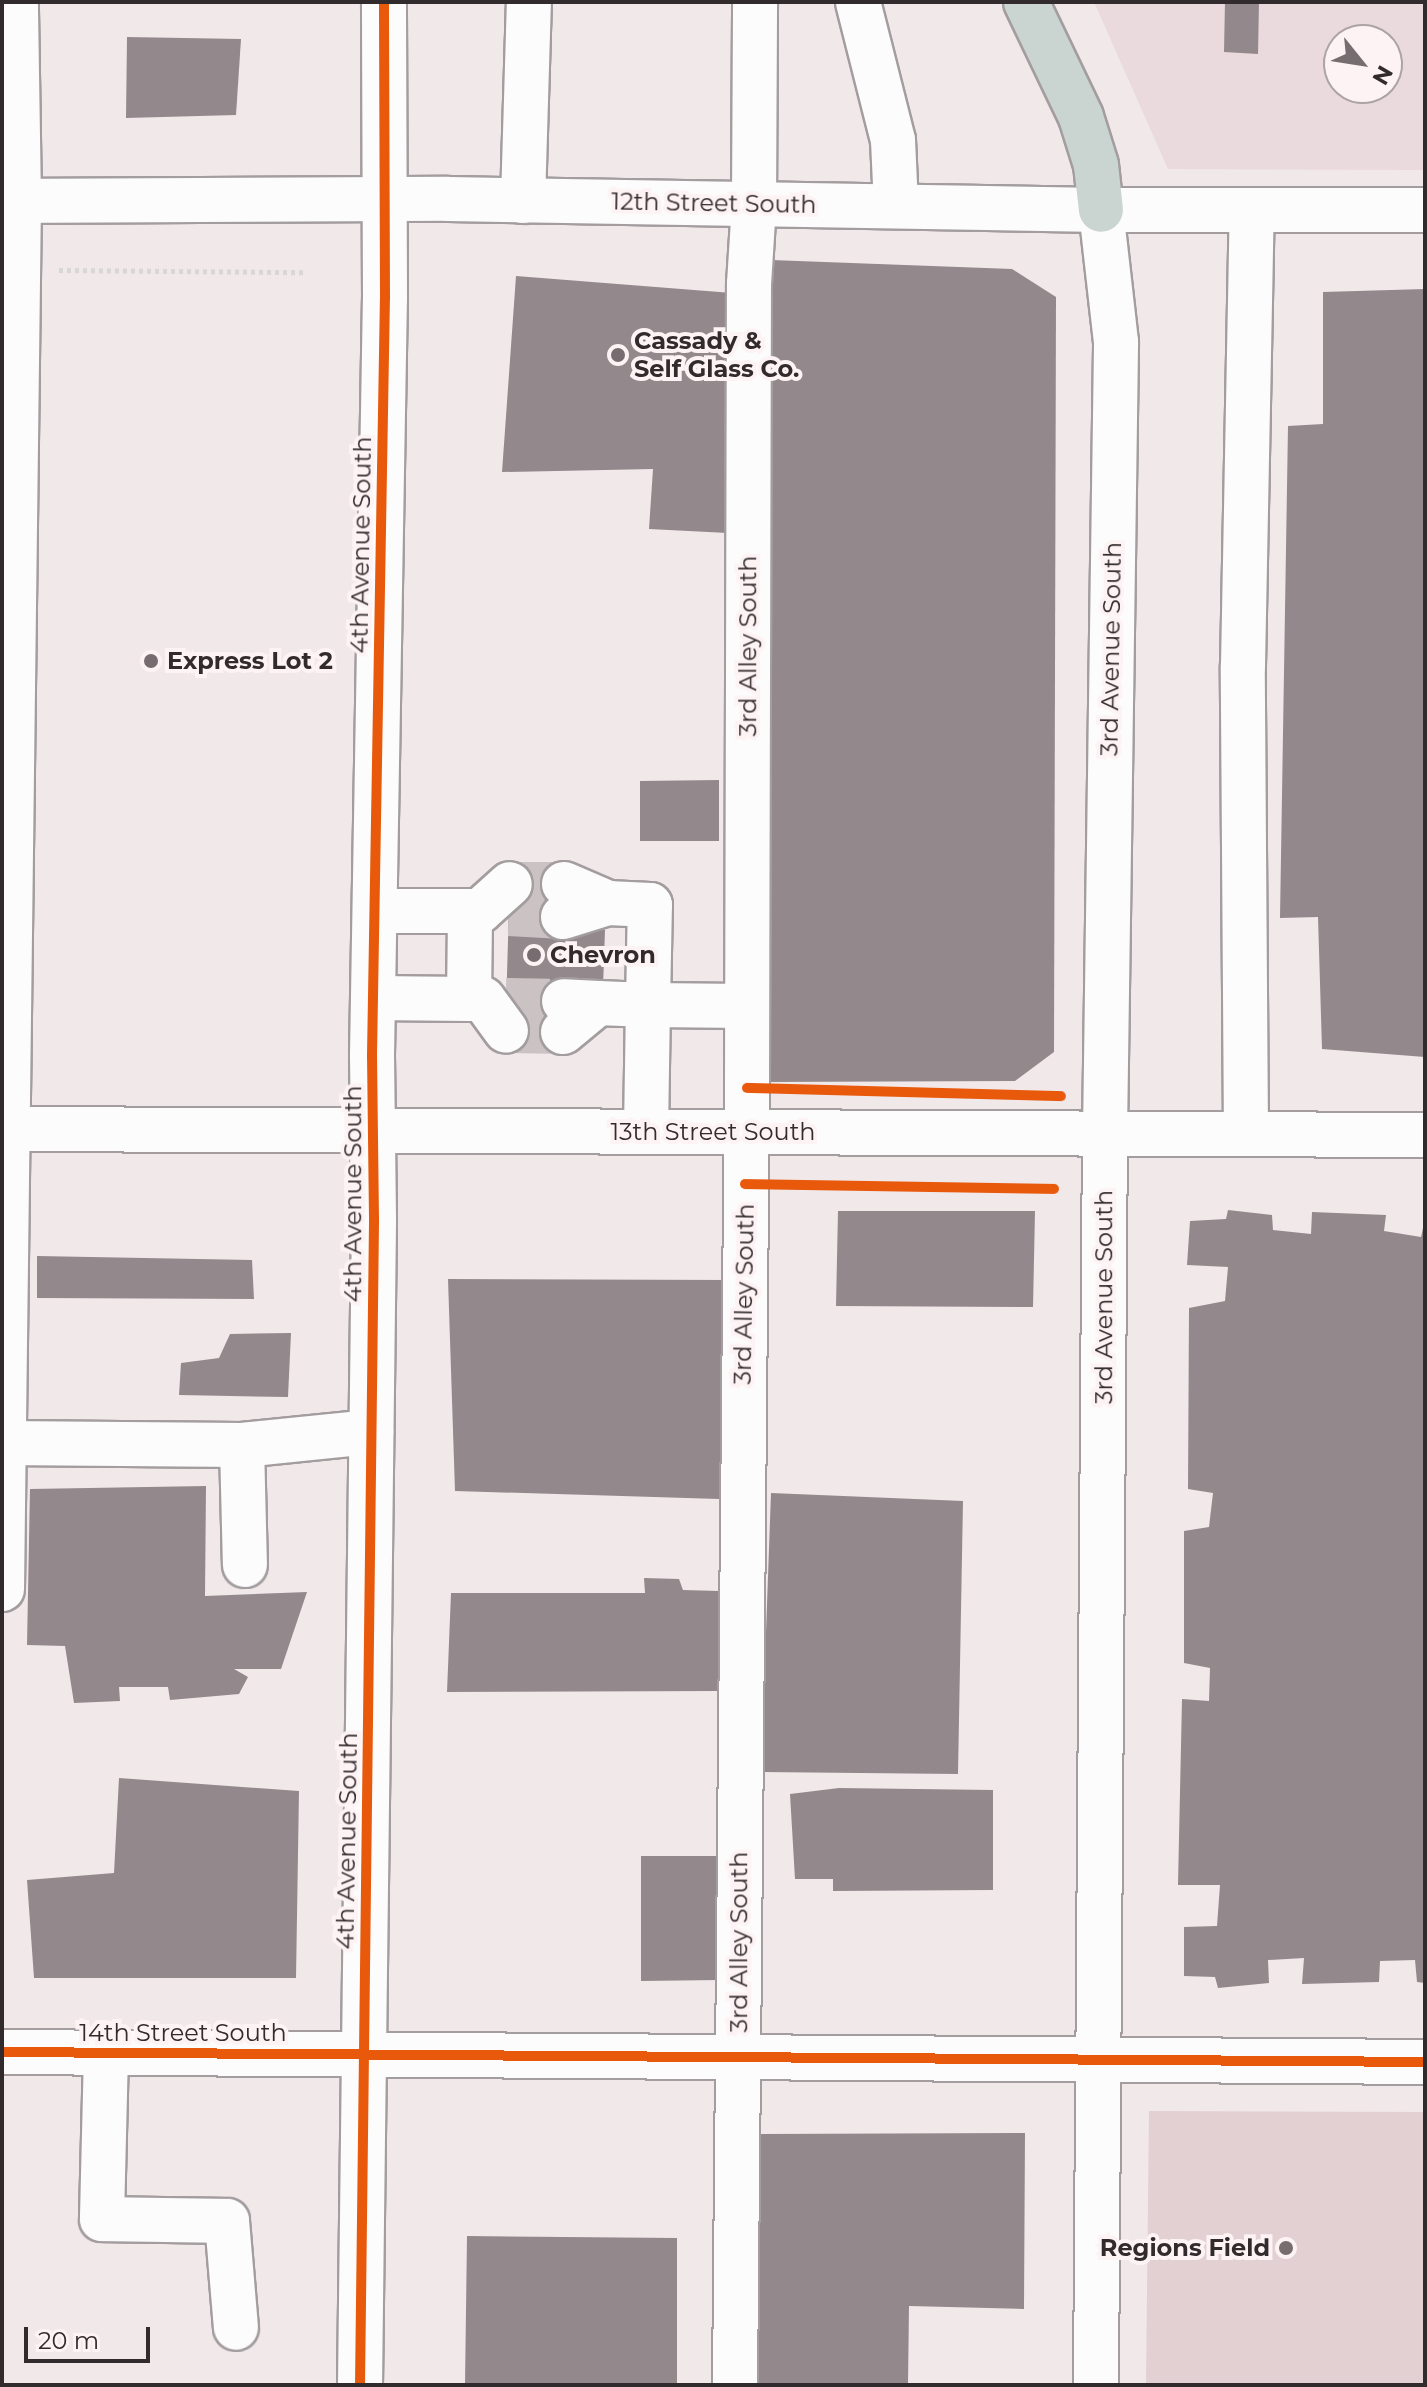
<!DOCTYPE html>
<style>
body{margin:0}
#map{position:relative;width:1427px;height:2387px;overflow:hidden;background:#f1e8ea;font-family:Montserrat,sans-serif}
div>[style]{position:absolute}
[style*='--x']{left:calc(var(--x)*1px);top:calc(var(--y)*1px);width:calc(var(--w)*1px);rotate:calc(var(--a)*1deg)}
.built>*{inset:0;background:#ead9dd}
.green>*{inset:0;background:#e2d0d3}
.building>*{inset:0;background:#93898c}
.minor-tunnel>*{height:44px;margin-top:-22px;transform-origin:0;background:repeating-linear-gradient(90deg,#cbc2c4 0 44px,transparent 0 66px)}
.path>*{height:5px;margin-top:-2.5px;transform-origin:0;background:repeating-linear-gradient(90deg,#d8d6d6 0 4px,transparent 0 8px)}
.roads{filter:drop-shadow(2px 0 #a39d9f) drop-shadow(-2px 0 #a39d9f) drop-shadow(0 2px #a39d9f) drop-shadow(0 -2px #a39d9f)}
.minor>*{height:44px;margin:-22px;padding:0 22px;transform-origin:22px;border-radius:22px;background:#fdfcfc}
.highway>*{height:44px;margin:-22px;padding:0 22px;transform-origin:22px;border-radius:22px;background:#cad4d0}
.cycleway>*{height:10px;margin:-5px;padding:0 5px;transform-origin:5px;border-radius:5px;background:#e8590c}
.dots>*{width:22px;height:22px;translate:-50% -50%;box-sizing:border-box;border:4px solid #fdf3f5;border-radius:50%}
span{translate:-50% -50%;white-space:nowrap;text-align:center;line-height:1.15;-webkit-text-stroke:8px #fdf3f5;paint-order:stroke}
.street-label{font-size:24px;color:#322b2d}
.poi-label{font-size:24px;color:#322b2d;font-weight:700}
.left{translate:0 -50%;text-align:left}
.right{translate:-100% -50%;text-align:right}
.frame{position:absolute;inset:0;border:4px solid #322b2d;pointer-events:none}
.north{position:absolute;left:1323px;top:24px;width:80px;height:80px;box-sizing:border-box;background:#fdf3f5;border:2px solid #aca3a5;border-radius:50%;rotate:120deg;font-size:22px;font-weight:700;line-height:32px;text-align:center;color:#322b2d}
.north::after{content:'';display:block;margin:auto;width:28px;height:36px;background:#756d6f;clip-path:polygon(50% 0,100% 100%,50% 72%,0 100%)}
.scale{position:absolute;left:24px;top:2327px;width:126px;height:36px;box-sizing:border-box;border:4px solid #322b2d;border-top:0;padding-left:10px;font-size:24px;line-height:28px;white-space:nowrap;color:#322b2d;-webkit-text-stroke:6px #fdf3f5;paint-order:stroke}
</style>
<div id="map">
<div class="built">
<div style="clip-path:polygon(evenodd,1094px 2px,1425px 2px,1425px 170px,1168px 169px,1094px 2px,1339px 40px,1387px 40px,1387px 88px,1339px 88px,1339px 40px)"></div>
</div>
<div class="green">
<div style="clip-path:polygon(1149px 2111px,1425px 2112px,1425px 2385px,1146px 2385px)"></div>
</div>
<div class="building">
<div style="clip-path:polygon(1225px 2px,1259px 2px,1258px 54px,1224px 52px)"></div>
<div style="clip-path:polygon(127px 37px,241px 39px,236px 115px,126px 118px)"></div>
<div style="clip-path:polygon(771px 260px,1012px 269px,1056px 297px,1054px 1052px,1015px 1081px,767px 1082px,767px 496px)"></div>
<div style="clip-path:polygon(516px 276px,732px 293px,728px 533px,649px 529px,653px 469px,502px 472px)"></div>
<div style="clip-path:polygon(1425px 289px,1425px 1057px,1322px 1049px,1318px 917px,1280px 918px,1288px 426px,1323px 424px,1323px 292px)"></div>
<div style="clip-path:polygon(719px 780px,719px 841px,640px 841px,640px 781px)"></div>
<div style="clip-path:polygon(510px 869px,565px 871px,563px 929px,605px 930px,603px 988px,562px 1047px,505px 1045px)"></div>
<div style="clip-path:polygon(1228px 1210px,1272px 1215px,1273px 1230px,1311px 1234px,1312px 1212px,1386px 1215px,1384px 1231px,1421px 1237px,1425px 1219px,1425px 1983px,1417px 1982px,1415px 1960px,1380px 1961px,1379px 1982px,1302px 1984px,1304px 1958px,1268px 1960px,1269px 1983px,1218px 1988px,1215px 1977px,1184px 1976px,1184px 1927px,1217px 1926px,1220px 1885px,1178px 1885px,1182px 1699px,1209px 1701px,1210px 1668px,1184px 1663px,1184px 1531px,1209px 1527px,1213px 1493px,1188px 1489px,1189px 1308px,1225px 1301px,1228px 1267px,1187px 1265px,1190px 1221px,1226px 1219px)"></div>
<div style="clip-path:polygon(838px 1211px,1035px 1211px,1033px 1307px,836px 1306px)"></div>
<div style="clip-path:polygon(37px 1256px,252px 1260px,254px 1299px,37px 1298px)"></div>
<div style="clip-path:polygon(448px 1279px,729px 1280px,719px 1499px,455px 1491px)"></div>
<div style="clip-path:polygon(291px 1333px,288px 1397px,179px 1395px,181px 1363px,219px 1358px,230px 1334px)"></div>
<div style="clip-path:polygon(206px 1486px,205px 1596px,307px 1592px,281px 1669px,234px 1669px,248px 1677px,239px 1694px,170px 1700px,168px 1687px,119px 1687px,120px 1701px,74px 1703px,65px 1646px,27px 1645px,30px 1489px)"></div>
<div style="clip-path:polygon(771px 1493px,963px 1501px,958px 1774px,761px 1772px)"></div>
<div style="clip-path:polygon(644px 1578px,679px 1579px,683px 1590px,719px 1591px,719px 1691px,447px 1692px,451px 1593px,645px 1593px)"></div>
<div style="clip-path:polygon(119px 1778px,299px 1791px,296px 1978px,34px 1978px,27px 1880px,114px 1873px)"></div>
<div style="clip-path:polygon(839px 1788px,993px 1790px,993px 1890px,833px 1891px,833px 1879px,795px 1879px,790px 1794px)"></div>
<div style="clip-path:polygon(641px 1856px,724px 1856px,719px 1980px,641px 1981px)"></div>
<div style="clip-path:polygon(1025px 2133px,1024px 2309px,909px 2306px,908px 2385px,753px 2385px,755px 2134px)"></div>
<div style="clip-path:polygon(467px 2236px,677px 2238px,677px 2385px,465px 2385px)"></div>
</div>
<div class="minor-tunnel">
<div style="--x:510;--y:884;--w:54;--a:0"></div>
<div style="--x:509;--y:914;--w:54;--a:3.2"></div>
<div style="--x:506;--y:1000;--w:58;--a:1"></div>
<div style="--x:506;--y:1031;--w:57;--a:1"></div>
</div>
<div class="path">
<div style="--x:59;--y:270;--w:244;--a:0.5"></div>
</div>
<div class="roads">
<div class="minor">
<div style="--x:858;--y:2;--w:142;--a:75.8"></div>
<div style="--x:893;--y:140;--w:66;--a:87.4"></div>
<div style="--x:2;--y:201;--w:446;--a:-0.3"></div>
<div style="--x:448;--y:199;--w:653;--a:0.97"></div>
<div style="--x:1101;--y:210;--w:324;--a:0"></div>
<div style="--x:523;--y:201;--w:199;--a:-88.3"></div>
<div style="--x:470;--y:911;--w:10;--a:0"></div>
<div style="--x:480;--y:911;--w:40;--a:-42"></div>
<div style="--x:563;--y:917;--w:47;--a:-17.3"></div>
<div style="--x:608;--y:903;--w:48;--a:-156.6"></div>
<div style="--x:374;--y:998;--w:95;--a:0.6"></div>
<div style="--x:469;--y:999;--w:88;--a:-89.3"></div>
<div style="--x:470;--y:911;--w:95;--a:180"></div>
<div style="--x:483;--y:999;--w:39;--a:54"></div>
<div style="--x:598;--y:1003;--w:50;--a:2.3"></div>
<div style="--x:648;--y:1005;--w:100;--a:-88.9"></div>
<div style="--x:650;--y:905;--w:42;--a:-177.3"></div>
<div style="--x:563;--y:1032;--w:45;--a:-39.6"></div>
<div style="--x:598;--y:1003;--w:34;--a:-177"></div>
<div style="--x:2;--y:1129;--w:1423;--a:0.24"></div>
<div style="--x:646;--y:1131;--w:126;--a:-89.1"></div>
<div style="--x:648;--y:1005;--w:99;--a:0.6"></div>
<div style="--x:1246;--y:1134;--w:468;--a:-90.4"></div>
<div style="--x:1243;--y:666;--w:456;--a:-88.9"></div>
<div style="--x:3;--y:1443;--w:239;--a:0.5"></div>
<div style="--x:242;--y:1445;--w:130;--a:-5.8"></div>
<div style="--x:242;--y:1445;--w:120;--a:88.6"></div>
<div style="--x:2;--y:1589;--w:1388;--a:-89.3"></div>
<div style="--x:19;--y:201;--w:199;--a:-90.9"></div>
<div style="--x:2;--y:2052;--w:1423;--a:0.4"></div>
<div style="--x:106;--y:2053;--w:166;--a:91.4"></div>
<div style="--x:102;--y:2219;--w:125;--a:0.9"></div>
<div style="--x:227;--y:2221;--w:107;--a:85.2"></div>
<div style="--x:360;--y:2385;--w:1166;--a:-89.31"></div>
<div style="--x:374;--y:1219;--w:164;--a:-90.7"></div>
<div style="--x:372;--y:1055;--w:757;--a:-89.02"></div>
<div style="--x:385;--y:298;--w:296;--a:-90.2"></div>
<div style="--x:735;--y:2385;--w:1297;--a:-89.47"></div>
<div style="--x:747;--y:1088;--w:804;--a:-89.86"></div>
<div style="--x:749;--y:284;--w:80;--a:-86.4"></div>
<div style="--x:754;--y:204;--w:202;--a:-89.7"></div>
<div style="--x:1096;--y:2385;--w:1251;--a:-89.59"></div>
<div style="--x:1105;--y:1134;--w:792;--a:-89.2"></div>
<div style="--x:1116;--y:342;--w:133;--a:-96.5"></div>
</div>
<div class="highway">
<div style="--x:1026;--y:2;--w:127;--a:64.4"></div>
<div style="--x:1081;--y:117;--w:50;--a:72.6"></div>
<div style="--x:1096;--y:165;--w:45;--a:83.7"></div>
</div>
</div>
<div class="cycleway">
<div style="--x:747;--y:1088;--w:314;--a:1.5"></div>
<div style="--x:745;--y:1184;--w:309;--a:0.9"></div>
<div style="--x:2;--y:2052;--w:1423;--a:0.4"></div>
<div style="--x:360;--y:2385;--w:1166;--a:-89.31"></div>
<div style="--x:374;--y:1219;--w:164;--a:-90.7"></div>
<div style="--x:372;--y:1055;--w:757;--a:-89.02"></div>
<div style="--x:385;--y:298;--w:296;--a:-90.2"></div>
</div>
<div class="dots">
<div style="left:618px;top:355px;background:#756d6f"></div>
<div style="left:151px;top:661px;background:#756d6f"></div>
<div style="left:534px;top:955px;background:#756d6f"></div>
<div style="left:1286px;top:2248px;background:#756d6f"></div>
</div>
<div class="street-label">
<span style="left:714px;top:203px;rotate:1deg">12th Street South</span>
<span style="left:361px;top:545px;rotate:-89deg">4th Avenue South</span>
<span style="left:748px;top:646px;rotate:-90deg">3rd Alley South</span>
<span style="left:1111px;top:649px;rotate:-89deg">3rd Avenue South</span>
<span style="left:713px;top:1132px">13th Street South</span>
<span style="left:353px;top:1194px;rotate:-90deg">4th Avenue South</span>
<span style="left:744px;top:1294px;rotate:-89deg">3rd Alley South</span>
<span style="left:1104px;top:1297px;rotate:-90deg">3rd Avenue South</span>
<span style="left:347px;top:1841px;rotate:-89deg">4th Avenue South</span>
<span style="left:739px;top:1942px;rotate:-90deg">3rd Alley South</span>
<span style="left:183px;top:2033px">14th Street South</span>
</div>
<div class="poi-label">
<span class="left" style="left:634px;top:355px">Cassady &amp;<br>Self Glass Co.</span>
<span class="left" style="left:167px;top:661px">Express Lot 2</span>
<span class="left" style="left:550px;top:955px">Chevron</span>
<span class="right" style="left:1270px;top:2248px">Regions Field</span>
</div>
<div class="frame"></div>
<div class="north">N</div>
<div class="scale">20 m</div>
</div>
